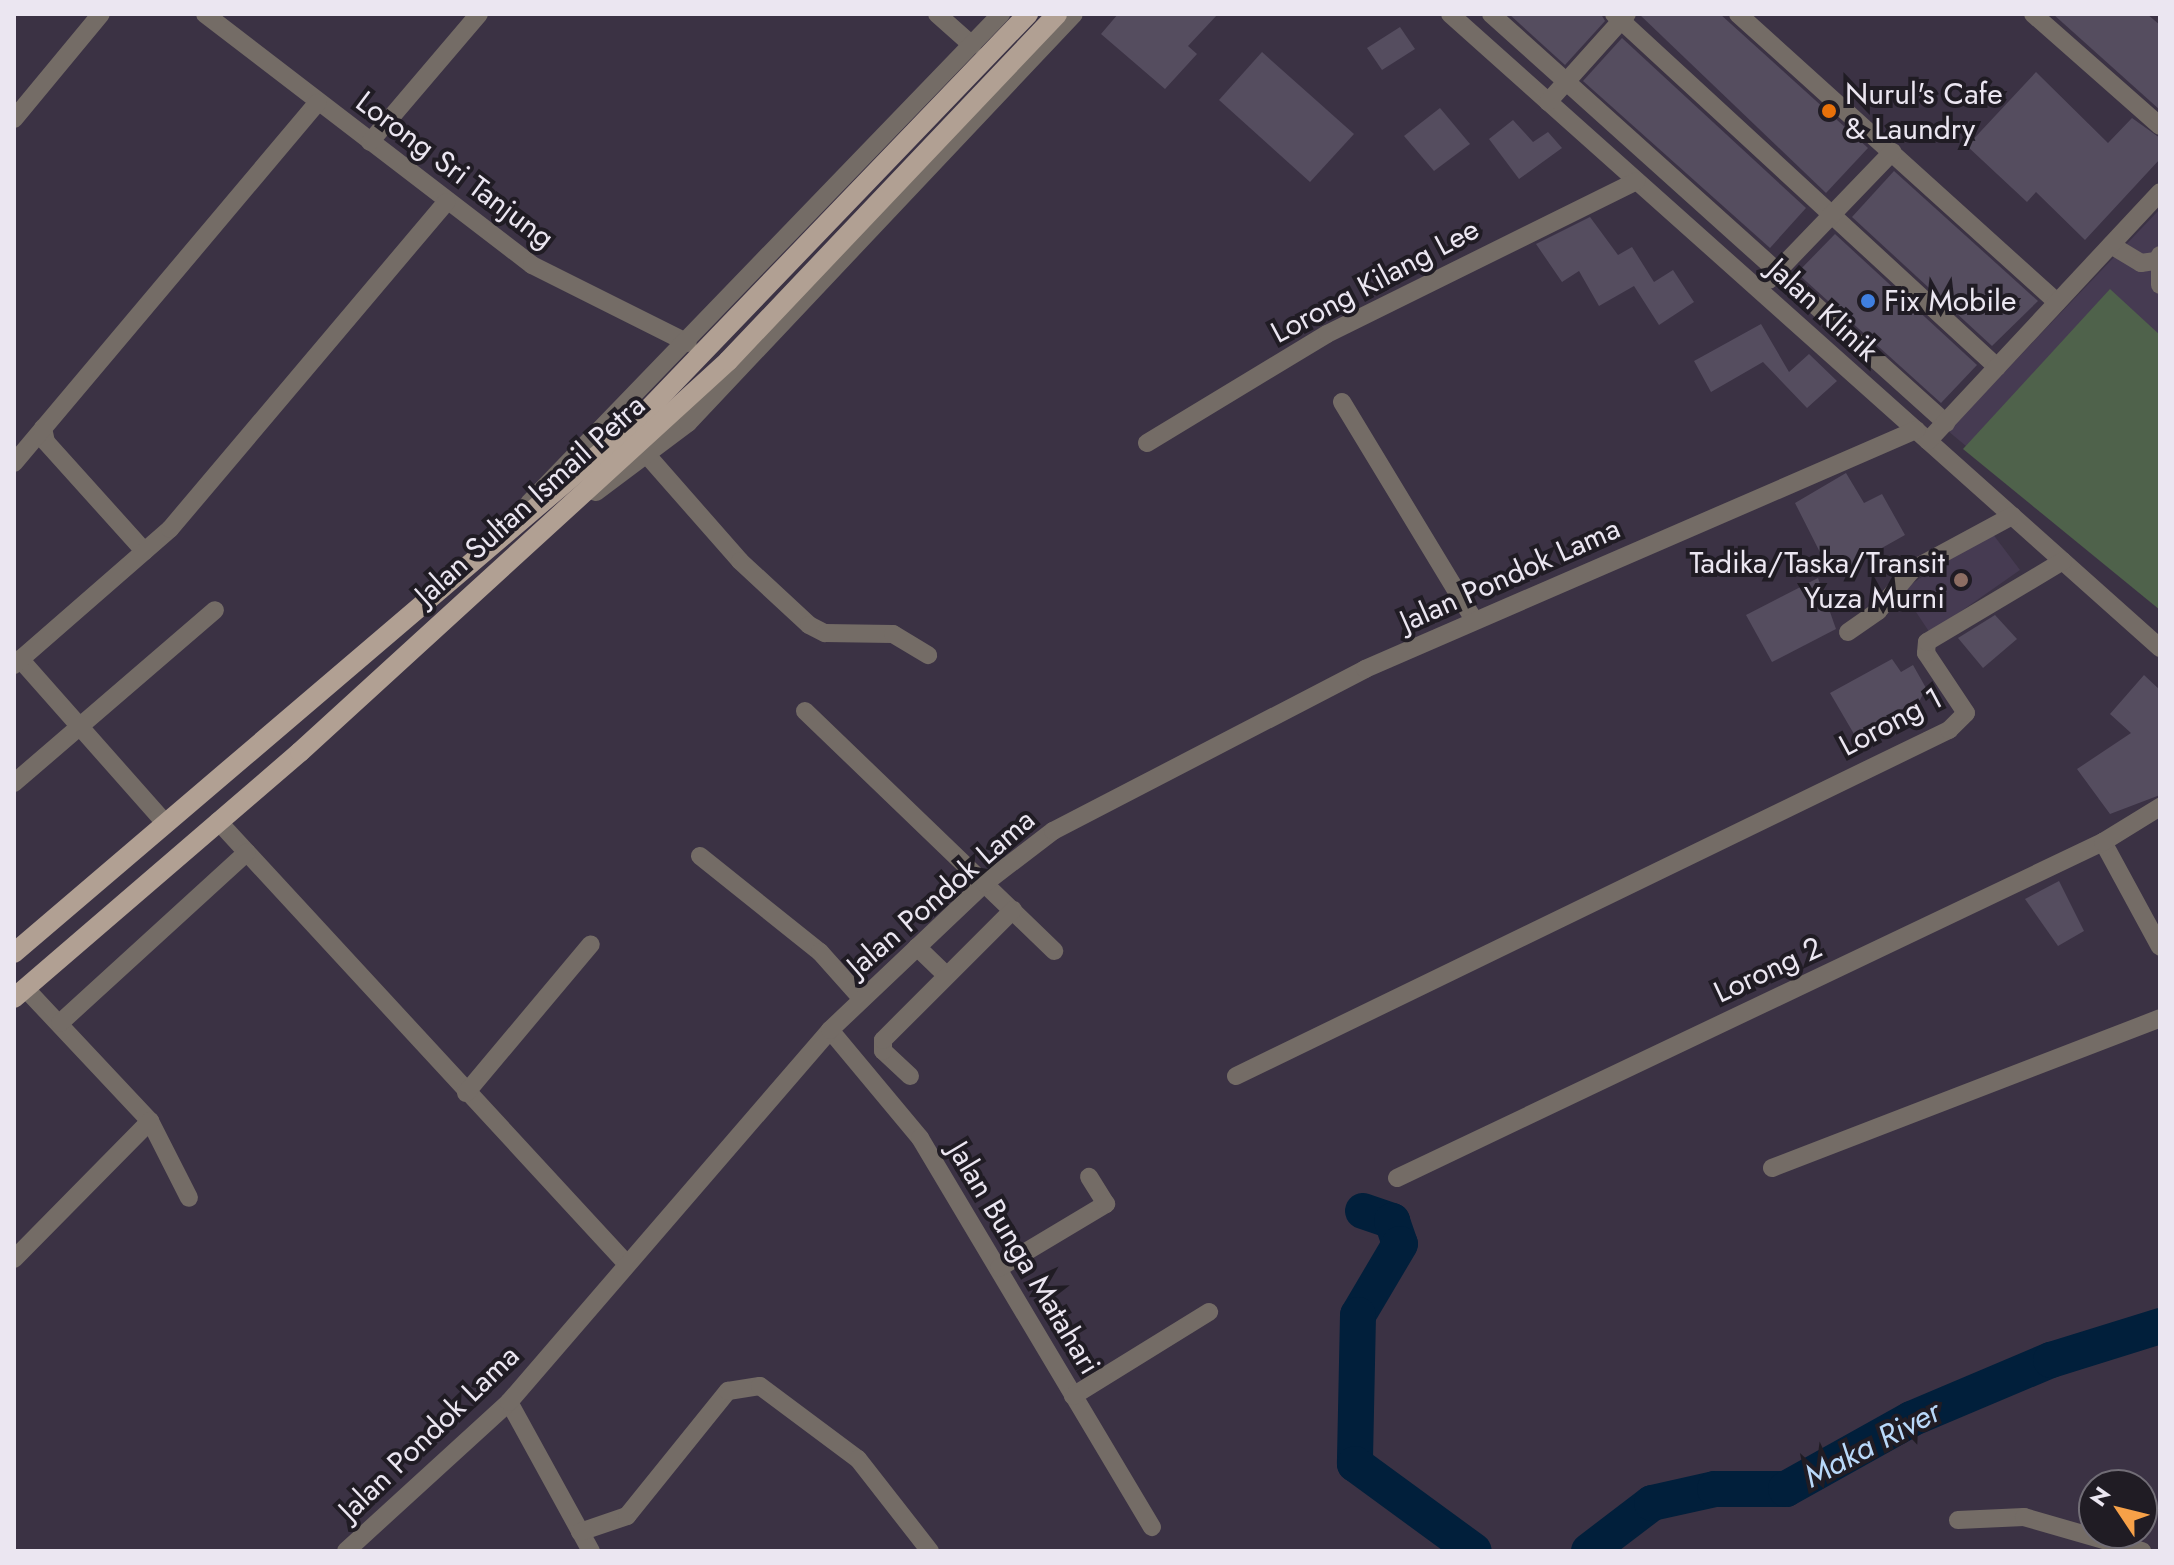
<!DOCTYPE html>
<style>
body{margin:0}
#map{position:relative;width:2174px;height:1565px;overflow:hidden;background:#3b3244;font-family:Jost,sans-serif}
div>[style]{position:absolute}
[style*='--x']{left:calc(var(--x)*1px);top:calc(var(--y)*1px);width:calc(var(--w)*1px);rotate:calc(var(--a)*1deg)}
.built>*{inset:0;background:#463b52}
.green>*{inset:0;background:#4f624b}
.river>*{height:36px;margin:-18px;padding:0 18px;transform-origin:18px;border-radius:18px;background:#011f3b}
.building>*{inset:0;background:#554d5f}
.minor>*{height:18px;margin:-9px;padding:0 9px;transform-origin:9px;border-radius:9px;background:#746c66}
.major>*{height:20px;margin:-10px;padding:0 10px;transform-origin:10px;border-radius:10px;background:#b1a093}
.dots>*{width:22px;height:22px;translate:-50% -50%;box-sizing:border-box;border:4px solid #201c24;border-radius:50%}
span{translate:-50% -50%;white-space:nowrap;text-align:center;line-height:1.15;-webkit-text-stroke:8px #201c24;paint-order:stroke}
.poi-label{font-size:30px;color:#ebe6f1}
.left{translate:0 -50%;text-align:left}
.right{translate:-100% -50%;text-align:right}
.street-label{font-size:30px;color:#ebe6f1}
.water-label{font-size:32px;color:#b9d8f9;font-style:italic}
.frame{position:absolute;inset:0;border:16px solid #ebe6f1;pointer-events:none}
.north{position:absolute;left:2078px;top:1469px;width:80px;height:80px;box-sizing:border-box;background:#201c24;border:2px solid #716d76;border-radius:50%;rotate:305deg;font-size:22px;font-weight:700;line-height:32px;text-align:center;color:#ebe6f1}
.north::after{content:'';display:block;margin:auto;width:28px;height:36px;background:#f7a148;clip-path:polygon(50% 0,100% 100%,50% 72%,0 100%)}
</style>
<div id="map">
<div class="built">
<div style="clip-path:polygon(2160px 209px,2160px 608px,1948px 431px)"></div>
<div style="clip-path:polygon(1989px 529px,2020px 570px,1930px 633px,1902px 591px)"></div>
</div>
<div class="green">
<div style="clip-path:polygon(2110px 289px,2160px 335px,2160px 610px,1963px 449px)"></div>
</div>
<div class="river">
<div style="--x:1363;--y:1211;--w:31;--a:19"></div>
<div style="--x:1392;--y:1221;--w:24;--a:71"></div>
<div style="--x:1400;--y:1244;--w:82;--a:120.6"></div>
<div style="--x:1358;--y:1315;--w:149;--a:91.2"></div>
<div style="--x:1355;--y:1464;--w:147;--a:36.2"></div>
<div style="--x:1589;--y:1551;--w:79;--a:-37.3"></div>
<div style="--x:1652;--y:1503;--w:65;--a:-12.5"></div>
<div style="--x:1715;--y:1489;--w:71;--a:0"></div>
<div style="--x:1786;--y:1489;--w:143;--a:-29.2"></div>
<div style="--x:1911;--y:1419;--w:152;--a:-22.9"></div>
<div style="--x:2051;--y:1360;--w:114;--a:-17.3"></div>
</div>
<div class="building">
<div style="clip-path:polygon(1118px 14px,1218px 14px,1188px 46px,1197px 54px,1165px 89px,1101px 34px)"></div>
<div style="clip-path:polygon(1509px 14px,1601px 14px,1605px 21px,1565px 65px)"></div>
<div style="clip-path:polygon(1639px 14px,1720px 14px,1868px 148px,1826px 193px)"></div>
<div style="clip-path:polygon(2053px 14px,2147px 14px,2160px 25px,2160px 110px)"></div>
<div style="clip-path:polygon(1400px 27px,1415px 49px,1382px 70px,1367px 48px)"></div>
<div style="clip-path:polygon(1622px 38px,1806px 208px,1770px 248px,1583px 81px)"></div>
<div style="clip-path:polygon(1262px 52px,1354px 134px,1310px 182px,1219px 100px)"></div>
<div style="clip-path:polygon(2036px 72px,2108px 143px,2132px 118px,2160px 138px,2160px 159px,2085px 240px,2036px 192px,2027px 202px,1967px 146px)"></div>
<div style="clip-path:polygon(1440px 108px,1470px 144px,1434px 171px,1404px 136px)"></div>
<div style="clip-path:polygon(1513px 120px,1533px 142px,1548px 132px,1562px 148px,1519px 179px,1489px 139px)"></div>
<div style="clip-path:polygon(1894px 171px,2038px 301px,1992px 346px,1852px 217px)"></div>
<div style="clip-path:polygon(1590px 217px,1618px 255px,1632px 247px,1654px 282px,1673px 270px,1694px 302px,1659px 325px,1634px 286px,1599px 306px,1579px 271px,1562px 282px,1536px 244px)"></div>
<div style="clip-path:polygon(1835px 234px,1977px 365px,1941px 403px,1797px 273px)"></div>
<div style="clip-path:polygon(1761px 324px,1789px 372px,1809px 354px,1837px 381px,1807px 408px,1763px 362px,1711px 392px,1694px 361px)"></div>
<div style="clip-path:polygon(1846px 473px,1864px 503px,1882px 494px,1905px 535px,1832px 576px,1795px 503px)"></div>
<div style="clip-path:polygon(1818px 578px,1836px 629px,1772px 662px,1746px 615px)"></div>
<div style="clip-path:polygon(1995px 615px,2017px 639px,1983px 668px,1958px 638px)"></div>
<div style="clip-path:polygon(1892px 659px,1901px 672px,1913px 665px,1926px 688px,1920px 700px,1854px 734px,1830px 693px)"></div>
<div style="clip-path:polygon(2144px 675px,2160px 690px,2160px 795px,2110px 814px,2077px 769px,2131px 733px,2110px 714px)"></div>
<div style="clip-path:polygon(2059px 881px,2084px 931px,2058px 946px,2025px 899px)"></div>
</div>
<div class="minor">
<div style="--x:205;--y:14;--w:412;--a:37.5"></div>
<div style="--x:532;--y:265;--w:174;--a:26.6"></div>
<div style="--x:937;--y:14;--w:47;--a:41.5"></div>
<div style="--x:1450;--y:14;--w:952;--a:41.76"></div>
<div style="--x:1491;--y:14;--w:612;--a:41.95"></div>
<div style="--x:1614;--y:14;--w:521;--a:42.67"></div>
<div style="--x:1738;--y:14;--w:430;--a:42.1"></div>
<div style="--x:2033;--y:14;--w:169;--a:41.4"></div>
<div style="--x:1548;--y:102;--w:118;--a:-48.1"></div>
<div style="--x:14;--y:119;--w:136;--a:-50.4"></div>
<div style="--x:370;--y:142;--w:168;--a:-49.6"></div>
<div style="--x:2111;--y:245;--w:35;--a:31"></div>
<div style="--x:2141;--y:263;--w:15;--a:-8"></div>
<div style="--x:2160;--y:255;--w:30;--a:90"></div>
<div style="--x:1769;--y:280;--w:178;--a:-46.1"></div>
<div style="--x:1342;--y:402;--w:255;--a:58.8"></div>
<div style="--x:43;--y:428;--w:14;--a:78"></div>
<div style="--x:46;--y:442;--w:147;--a:48"></div>
<div style="--x:1928;--y:441;--w:340;--a:-47"></div>
<div style="--x:1147;--y:443;--w:210;--a:-31.2"></div>
<div style="--x:1327;--y:334;--w:345;--a:-26.3"></div>
<div style="--x:647;--y:455;--w:141;--a:48.7"></div>
<div style="--x:740;--y:561;--w:94;--a:42.8"></div>
<div style="--x:809;--y:625;--w:18;--a:27"></div>
<div style="--x:825;--y:633;--w:68;--a:0.8"></div>
<div style="--x:893;--y:634;--w:41;--a:31"></div>
<div style="--x:14;--y:463;--w:471;--a:-49.9"></div>
<div style="--x:596;--y:492;--w:115;--a:-36.9"></div>
<div style="--x:688;--y:423;--w:562;--a:-46.66"></div>
<div style="--x:529;--y:503;--w:680;--a:-46.01"></div>
<div style="--x:1848;--y:632;--w:37;--a:-35"></div>
<div style="--x:1878;--y:611;--w:53;--a:-50.3"></div>
<div style="--x:1912;--y:570;--w:114;--a:-28.4"></div>
<div style="--x:20;--y:659;--w:217;--a:48.5"></div>
<div style="--x:14;--y:665;--w:207;--a:-41.1"></div>
<div style="--x:170;--y:529;--w:428;--a:-49.8"></div>
<div style="--x:805;--y:711;--w:346;--a:43.9"></div>
<div style="--x:14;--y:783;--w:265;--a:-40.7"></div>
<div style="--x:218;--y:821;--w:603;--a:47.29"></div>
<div style="--x:2103;--y:842;--w:119;--a:61.5"></div>
<div style="--x:700;--y:856;--w:154;--a:38.7"></div>
<div style="--x:820;--y:952;--w:62;--a:48.3"></div>
<div style="--x:917;--y:947;--w:40;--a:44"></div>
<div style="--x:25;--y:988;--w:183;--a:46.8"></div>
<div style="--x:150;--y:1121;--w:86;--a:63.1"></div>
<div style="--x:60;--y:1023;--w:253;--a:-42.4"></div>
<div style="--x:830;--y:1030;--w:141;--a:50.2"></div>
<div style="--x:920;--y:1138;--w:453;--a:59.2"></div>
<div style="--x:910;--y:1076;--w:37;--a:-137"></div>
<div style="--x:883;--y:1051;--w:11;--a:-90"></div>
<div style="--x:883;--y:1040;--w:184;--a:-45"></div>
<div style="--x:1236;--y:1076;--w:793;--a:-25.89"></div>
<div style="--x:1949;--y:730;--w:24;--a:-45"></div>
<div style="--x:1966;--y:713;--w:72;--a:-123.7"></div>
<div style="--x:1926;--y:653;--w:11;--a:-85"></div>
<div style="--x:1927;--y:642;--w:158;--a:-30.8"></div>
<div style="--x:466;--y:1093;--w:194;--a:-50"></div>
<div style="--x:1772;--y:1168;--w:416;--a:-21.1"></div>
<div style="--x:1397;--y:1178;--w:782;--a:-25.45"></div>
<div style="--x:2103;--y:842;--w:67;--a:-31.6"></div>
<div style="--x:14;--y:1259;--w:194;--a:-45.4"></div>
<div style="--x:999;--y:1268;--w:125;--a:-30.9"></div>
<div style="--x:1106;--y:1204;--w:32;--a:-122"></div>
<div style="--x:1073;--y:1396;--w:160;--a:-31.7"></div>
<div style="--x:509;--y:1402;--w:170;--a:61.2"></div>
<div style="--x:1958;--y:1520;--w:66;--a:-2.6"></div>
<div style="--x:2024;--y:1517;--w:123;--a:16.1"></div>
<div style="--x:580;--y:1532;--w:50;--a:-18.8"></div>
<div style="--x:627;--y:1516;--w:161;--a:-51.1"></div>
<div style="--x:728;--y:1391;--w:32;--a:-9"></div>
<div style="--x:760;--y:1386;--w:122;--a:36.7"></div>
<div style="--x:858;--y:1459;--w:117;--a:52"></div>
<div style="--x:346;--y:1551;--w:221;--a:-42.4"></div>
<div style="--x:509;--y:1402;--w:491;--a:-49.2"></div>
<div style="--x:830;--y:1030;--w:214;--a:-43.5"></div>
<div style="--x:985;--y:883;--w:86;--a:-37.4"></div>
<div style="--x:1053;--y:831;--w:352;--a:-27.4"></div>
<div style="--x:1365;--y:669;--w:601;--a:-23.45"></div>
</div>
<div class="major">
<div style="--x:14;--y:953;--w:815;--a:-40.47"></div>
<div style="--x:634;--y:424;--w:569;--a:-46.14"></div>
<div style="--x:14;--y:998;--w:377;--a:-40.7"></div>
<div style="--x:300;--y:752;--w:580;--a:-42.41"></div>
<div style="--x:728;--y:361;--w:478;--a:-46.5"></div>
</div>
<div class="dots">
<div style="left:1829px;top:111px;background:#e8710a"></div>
<div style="left:1868px;top:301px;background:#3f7fe0"></div>
<div style="left:1961px;top:580px;background:#8d6e63"></div>
</div>
<div class="poi-label">
<span class="left" style="left:1845px;top:111px">Nurul's Cafe<br>&amp; Laundry</span>
<span class="left" style="left:1884px;top:301px">Fix Mobile</span>
<span class="right" style="left:1945px;top:580px">Tadika/Taska/Transit<br>Yuza Murni</span>
</div>
<div class="street-label">
<span style="left:455px;top:170px;rotate:37deg">Lorong Sri Tanjung</span>
<span style="left:1375px;top:281px;rotate:-28deg">Lorong Kilang Lee</span>
<span style="left:1823px;top:310px;rotate:42deg">Jalan Klinik</span>
<span style="left:530px;top:500px;rotate:-42deg">Jalan Sultan Ismail Petra</span>
<span style="left:1510px;top:575px;rotate:-24deg">Jalan Pondok Lama</span>
<span style="left:1891px;top:722px;rotate:-28deg">Lorong 1</span>
<span style="left:941px;top:893px;rotate:-41deg">Jalan Pondok Lama</span>
<span style="left:1768px;top:970px;rotate:-25deg">Lorong 2</span>
<span style="left:1024px;top:1258px;rotate:59deg">Jalan Bunga Matahari</span>
<span style="left:429px;top:1433px;rotate:-44deg">Jalan Pondok Lama</span>
</div>
<div class="water-label">
<span style="left:1872px;top:1444px;rotate:-28deg">Maka River</span>
</div>
<div class="frame"></div>
<div class="north">N</div>
</div>
